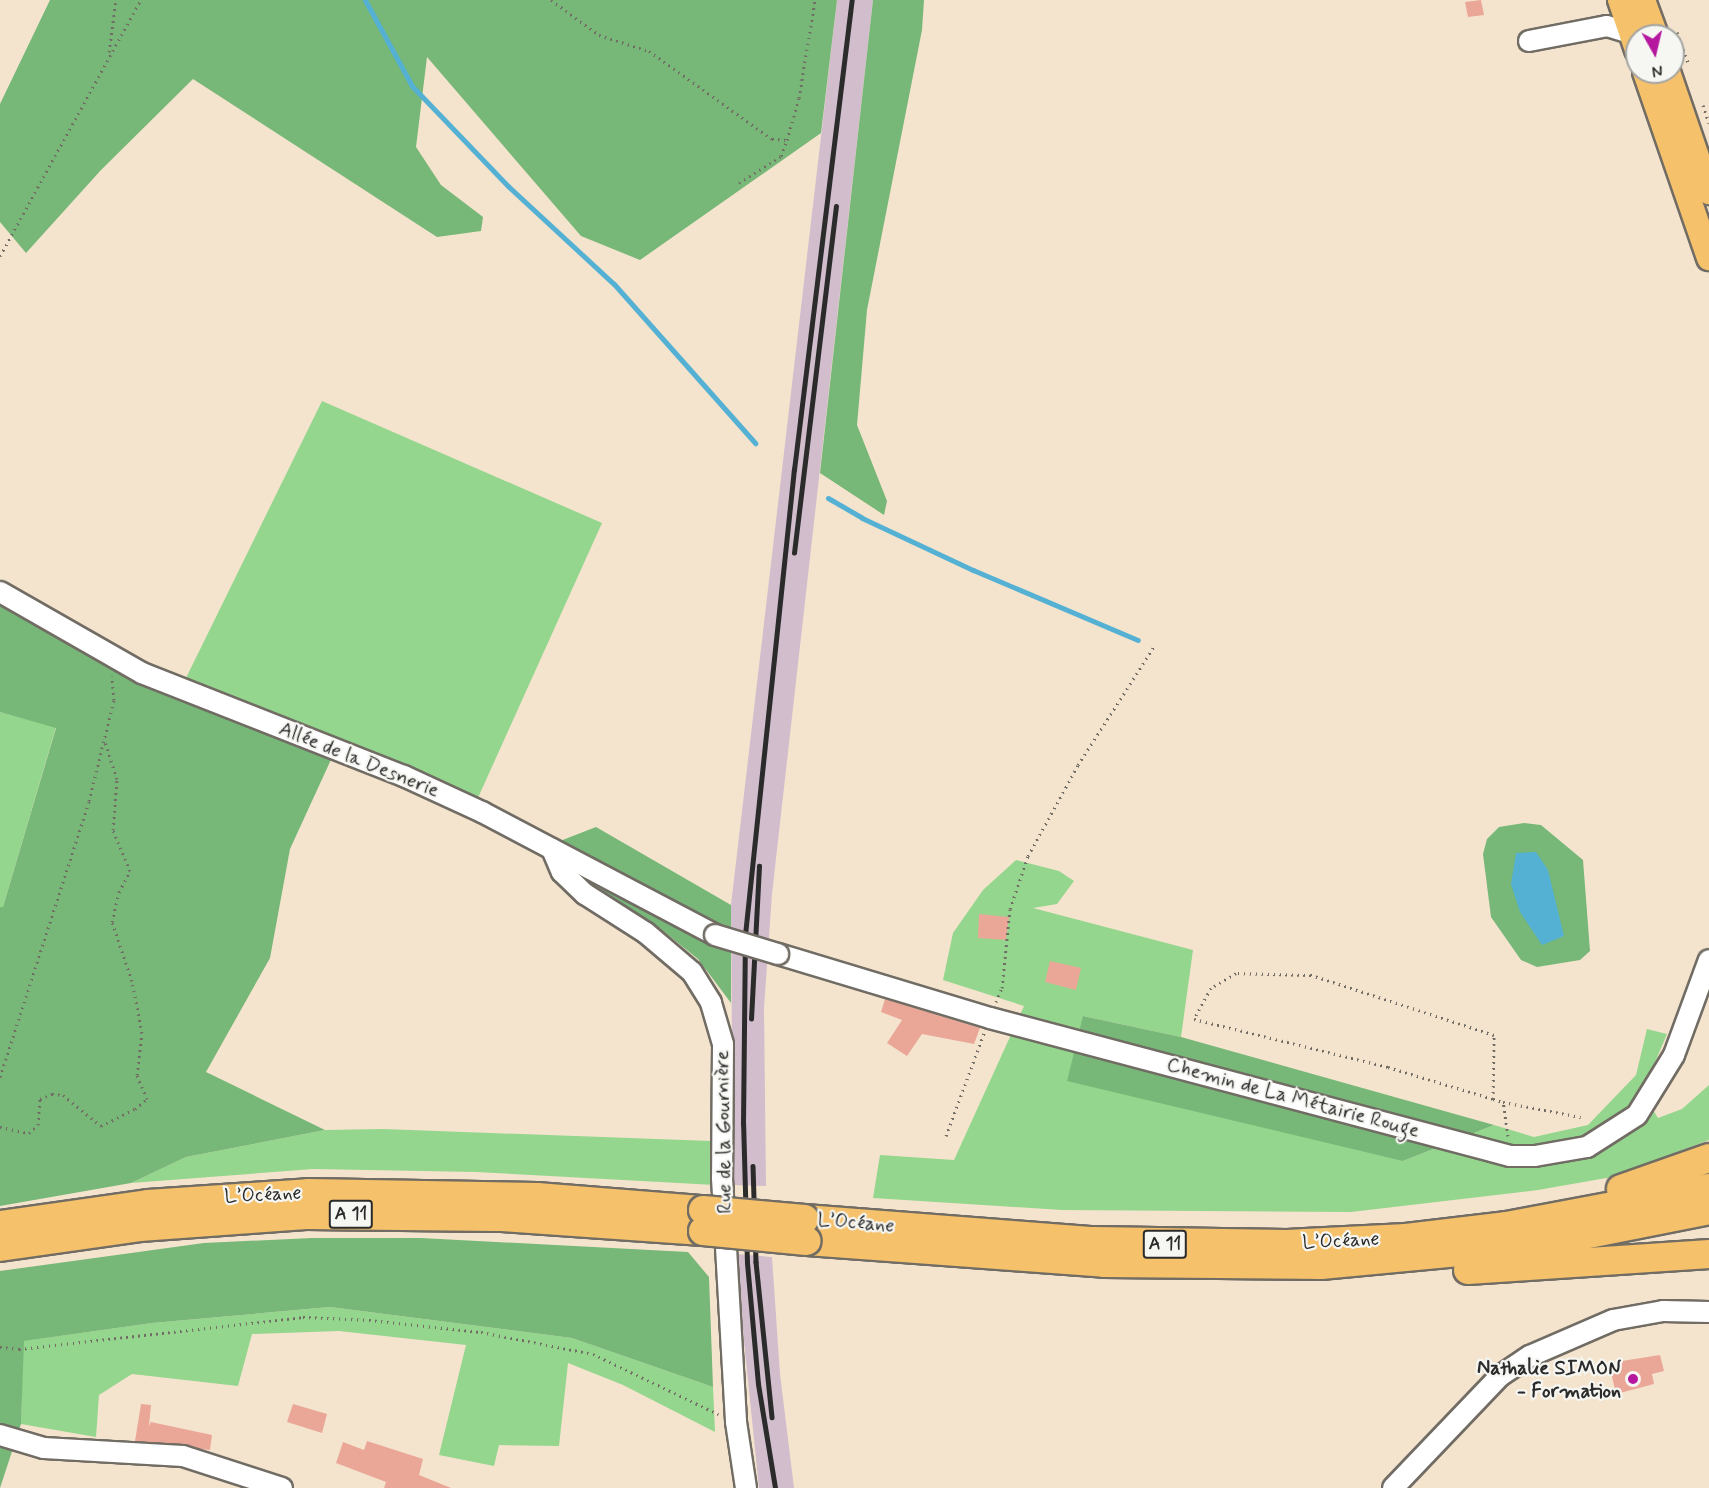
<!DOCTYPE html>
<meta charset="utf-8">
<style>
body{margin:0}
#map{position:relative;width:1709px;height:1488px;overflow:hidden;background:#f4e4ce;font-family:Mynerve,sans-serif}
div>[style]{position:absolute}
[style*='--x']{left:calc(var(--x)*1px);top:calc(var(--y)*1px);width:calc(var(--w)*1px);rotate:calc(var(--a)*1deg)}
.industrial>*{inset:0;background:#d1bdcc}
.green>*{inset:0;background:#94d68d}
.forest>*{inset:0;background:#77b778}
.water>*{inset:0;background:#55b1d3}
.stream>*{height:5px;margin:-2.5px;padding:0 2.5px;transform-origin:2.5px;border-radius:2.5px;background:#55b1d3}
.building>*{inset:0;background:#eaa798}
.path>*{height:3px;margin-top:-1.5px;transform-origin:0;background:repeating-linear-gradient(90deg,#716c64 0 1.5px,transparent 0 6px)}
.roads{filter:drop-shadow(2px 0 #716c64) drop-shadow(-2px 0 #716c64) drop-shadow(0 2px #716c64) drop-shadow(0 -2px #716c64)}
.minor>*{height:20px;margin:-10px;padding:0 10px;transform-origin:10px;border-radius:10px;background:#fff}
.major>*{height:24px;margin:-12px;padding:0 12px;transform-origin:12px;border-radius:12px;background:#f5c16b}
.highway>*{height:28px;margin:-14px;padding:0 14px;transform-origin:14px;border-radius:14px;background:#f5c16b}
.rail>*{height:4.5px;margin:-2.25px;padding:0 2.25px;transform-origin:2.25px;border-radius:2.25px;background:#2b2b2b}
.bridges{filter:drop-shadow(2px 0 #716c64) drop-shadow(-2px 0 #716c64) drop-shadow(0 2px #716c64) drop-shadow(0 -2px #716c64)}
.minor-bridge>*{height:20px;margin:-10px;padding:0 10px;transform-origin:10px;border-radius:10px;background:#fff}
.highway-bridge>*{height:28px;margin:-14px;padding:0 14px;transform-origin:14px;border-radius:14px;background:#f5c16b}
.dots>*{width:16px;height:16px;translate:-50% -50%;box-sizing:border-box;border:3px solid #f6f6f2;border-radius:50%}
span{translate:-50% -50%;white-space:nowrap;text-align:center;line-height:1.15;-webkit-text-stroke:4.5px #f6f6f2;paint-order:stroke}
.shield-label span{padding:2px 4px;background:#f6f6f2;border:2px solid;border-radius:4px;-webkit-text-stroke-width:0}
.shield-label{font-size:18px;color:#2b2b2b;font-weight:700}
.street-label{font-size:20px;color:#2b2b2b}
.poi-label{font-size:20px;color:#2b2b2b;font-weight:700}
.right{translate:-100% -50%;text-align:right}
.north{position:absolute;left:1625px;top:24px;width:60px;height:60px;box-sizing:border-box;background:#f6f6f2;border:2px solid #a5a5a2;border-radius:50%;rotate:172deg;font-size:16px;font-weight:700;line-height:24px;text-align:center;color:#2b2b2b}
.north::after{content:'';display:block;margin:auto;width:21px;height:27px;background:#b5179e;clip-path:polygon(50% 0,100% 100%,50% 72%,0 100%)}
</style>
<div id="map">
<div class="industrial">
<div style="clip-path:polygon(837px 0,873px 0,772px 894px,764px 1008px,766px 1186px,733px 1185px,731px 905px)"></div>
<div style="clip-path:polygon(735px 1254px,772px 1257px,780px 1374px,794px 1488px,759px 1488px)"></div>
</div>
<div class="green">
<div style="clip-path:polygon(322px 401px,602px 523px,477px 800px,340px 740px,185px 680px)"></div>
<div style="clip-path:polygon(0 712px,56px 727px,3px 907px,0 907px)"></div>
<div style="clip-path:polygon(1016px 860px,1059px 871px,1074px 881px,1057px 904px,1033px 908px,1193px 950px,1181px 1037px,1083px 1016px,1403px 1161px,1494px 1125px,1534px 1137px,1588px 1125px,1636px 1075px,1647px 1029px,1667px 1034px,1642px 1093px,1658px 1118px,1682px 1109px,1709px 1085px,1709px 1140px,1612px 1177px,1538px 1190px,1351px 1212px,1062px 1210px,873px 1198px,880px 1155px,954px 1160px,1024px 1006px,943px 980px,953px 933px,983px 890px)"></div>
<div style="clip-path:polygon(383px 1129px,711px 1141px,715px 1185px,476px 1172px,313px 1169px,131px 1183px,186px 1157px,325px 1130px)"></div>
<div style="clip-path:polygon(330px 1307px,572px 1338px,713px 1387px,715px 1432px,623px 1385px,568px 1363px,559px 1446px,499px 1445px,494px 1466px,439px 1455px,466px 1345px,339px 1331px,252px 1334px,238px 1386px,132px 1374px,99px 1395px,96px 1437px,21px 1424px,23px 1341px,152px 1323px)"></div>
</div>
<div class="forest">
<div style="clip-path:polygon(50px 0,837px 0,821px 133px,640px 260px,581px 236px,427px 57px,416px 147px,441px 185px,483px 217px,481px 231px,437px 237px,193px 79px,101px 170px,26px 253px,0 222px,0 104px)"></div>
<div style="clip-path:polygon(873px 0,924px 0,922px 30px,867px 310px,857px 425px,887px 501px,884px 515px,820px 473px)"></div>
<div style="clip-path:polygon(0 581px,109px 649px,340px 740px,290px 849px,270px 958px,206px 1072px,325px 1130px,186px 1157px,131px 1183px,0 1206px,0 907px,3px 907px,56px 728px,0 712px)"></div>
<div style="clip-path:polygon(1524px 823px,1541px 825px,1583px 860px,1590px 951px,1580px 960px,1537px 967px,1521px 960px,1491px 917px,1483px 854px,1487px 839px,1499px 827px)"></div>
<div style="clip-path:polygon(596px 827px,731px 905px,731px 1003px,698px 959px,652px 922px,607px 896px,560px 841px)"></div>
<div style="clip-path:polygon(1083px 1016px,1181px 1037px,1494px 1125px,1403px 1161px,1067px 1081px)"></div>
<div style="clip-path:polygon(312px 1238px,421px 1238px,688px 1252px,709px 1277px,713px 1387px,572px 1338px,330px 1307px,152px 1323px,24px 1341px,21px 1424px,0 1488px,0 1271px,204px 1243px)"></div>
</div>
<div class="water">
<div style="clip-path:polygon(1536px 852px,1548px 870px,1564px 936px,1542px 945px,1520px 912px,1511px 884px,1516px 853px)"></div>
</div>
<div class="stream">
<div style="--x:365;--y:0;--w:98;--a:61.3"></div>
<div style="--x:412;--y:86;--w:139;--a:46.2"></div>
<div style="--x:508;--y:186;--w:144;--a:42.8"></div>
<div style="--x:614;--y:284;--w:213;--a:48.4"></div>
<div style="--x:828;--y:498;--w:39;--a:30"></div>
<div style="--x:862;--y:518;--w:123;--a:25.1"></div>
<div style="--x:973;--y:570;--w:179;--a:23"></div>
</div>
<div class="building">
<div style="clip-path:polygon(1481px 0,1484px 15px,1468px 17px,1465px 2px)"></div>
<div style="clip-path:polygon(979px 914px,1009px 917px,1006px 940px,978px 938px)"></div>
<div style="clip-path:polygon(1050px 961px,1081px 968px,1076px 990px,1045px 982px)"></div>
<div style="clip-path:polygon(885px 999px,980px 1028px,974px 1044px,922px 1034px,907px 1056px,887px 1043px,902px 1020px,881px 1012px)"></div>
<div style="clip-path:polygon(1660px 1355px,1664px 1371px,1652px 1374px,1654px 1384px,1616px 1394px,1609px 1363px)"></div>
<div style="clip-path:polygon(141px 1404px,151px 1405px,149px 1426px,151px 1422px,212px 1435px,210px 1450px,135px 1441px)"></div>
<div style="clip-path:polygon(293px 1404px,327px 1414px,322px 1433px,287px 1422px)"></div>
<div style="clip-path:polygon(367px 1441px,423px 1459px,419px 1475px,451px 1488px,384px 1488px,386px 1482px,336px 1463px,343px 1442px,364px 1450px)"></div>
</div>
<div class="path">
<div style="--x:551;--y:0;--w:59;--a:36.1"></div>
<div style="--x:599;--y:35;--w:52;--a:17.7"></div>
<div style="--x:649;--y:51;--w:151;--a:35.6"></div>
<div style="--x:772;--y:139;--w:15;--a:4"></div>
<div style="--x:787;--y:140;--w:44;--a:-74.1"></div>
<div style="--x:799;--y:98;--w:99;--a:-80.7"></div>
<div style="--x:1677;--y:32;--w:35;--a:70"></div>
<div style="--x:109;--y:52;--w:52;--a:-82.3"></div>
<div style="--x:1703;--y:105;--w:19;--a:72"></div>
<div style="--x:739;--y:183;--w:50;--a:-32.7"></div>
<div style="--x:781;--y:156;--w:17;--a:-69"></div>
<div style="--x:0;--y:256;--w:292;--a:-61.2"></div>
<div style="--x:996;--y:1002;--w:15;--a:-67"></div>
<div style="--x:1002;--y:988;--w:79;--a:-84.2"></div>
<div style="--x:1010;--y:909;--w:56;--a:-71.2"></div>
<div style="--x:1028;--y:856;--w:104;--a:-61.2"></div>
<div style="--x:1078;--y:765;--w:143;--a:-57.3"></div>
<div style="--x:0;--y:1077;--w:290;--a:-72.1"></div>
<div style="--x:89;--y:801;--w:104;--a:-76.1"></div>
<div style="--x:114;--y:700;--w:24;--a:-95"></div>
<div style="--x:1493;--y:1099;--w:64;--a:-89.1"></div>
<div style="--x:1494;--y:1035;--w:193;--a:-161.8"></div>
<div style="--x:1311;--y:975;--w:75;--a:-178.5"></div>
<div style="--x:1236;--y:973;--w:29;--a:149"></div>
<div style="--x:1211;--y:988;--w:35;--a:119"></div>
<div style="--x:1194;--y:1019;--w:200;--a:13.9"></div>
<div style="--x:1388;--y:1067;--w:110;--a:16.9"></div>
<div style="--x:1493;--y:1099;--w:10;--a:17"></div>
<div style="--x:0;--y:1127;--w:30;--a:12"></div>
<div style="--x:29;--y:1133;--w:12;--a:-42"></div>
<div style="--x:38;--y:1125;--w:26;--a:-86"></div>
<div style="--x:40;--y:1099;--w:13;--a:-23"></div>
<div style="--x:52;--y:1094;--w:11;--a:5"></div>
<div style="--x:63;--y:1095;--w:49;--a:39.2"></div>
<div style="--x:101;--y:1126;--w:38;--a:-27"></div>
<div style="--x:135;--y:1109;--w:16;--a:-40"></div>
<div style="--x:147;--y:1099;--w:26;--a:-113"></div>
<div style="--x:137;--y:1075;--w:42;--a:-83.2"></div>
<div style="--x:142;--y:1033;--w:53;--a:-100.9"></div>
<div style="--x:132;--y:981;--w:62;--a:-108.7"></div>
<div style="--x:112;--y:922;--w:31;--a:-77"></div>
<div style="--x:119;--y:892;--w:24;--a:-62"></div>
<div style="--x:130;--y:871;--w:44;--a:-112.5"></div>
<div style="--x:113;--y:830;--w:51;--a:-85.5"></div>
<div style="--x:117;--y:779;--w:42;--a:-108"></div>
<div style="--x:946;--y:1136;--w:110;--a:-69.7"></div>
<div style="--x:1508;--y:1136;--w:34;--a:-98"></div>
<div style="--x:1503;--y:1102;--w:79;--a:10.9"></div>
<div style="--x:0;--y:1347;--w:19;--a:6"></div>
<div style="--x:19;--y:1349;--w:286;--a:-6.4"></div>
<div style="--x:303;--y:1317;--w:66;--a:2.6"></div>
<div style="--x:369;--y:1320;--w:113;--a:6.1"></div>
<div style="--x:481;--y:1332;--w:114;--a:11.1"></div>
<div style="--x:593;--y:1354;--w:139;--a:25.6"></div>
</div>
<div class="roads">
<div class="minor">
<div style="--x:1529;--y:41;--w:79;--a:-10.9"></div>
<div style="--x:1607;--y:26;--w:34;--a:17"></div>
<div style="--x:0;--y:592;--w:163;--a:29.7"></div>
<div style="--x:142;--y:673;--w:282;--a:21.5"></div>
<div style="--x:404;--y:776;--w:86;--a:24.8"></div>
<div style="--x:482;--y:812;--w:263;--a:27.8"></div>
<div style="--x:552;--y:849;--w:25;--a:67"></div>
<div style="--x:562;--y:872;--w:32;--a:44"></div>
<div style="--x:585;--y:894;--w:72;--a:32.6"></div>
<div style="--x:646;--y:933;--w:60;--a:40.3"></div>
<div style="--x:692;--y:972;--w:36;--a:58"></div>
<div style="--x:711;--y:1003;--w:43;--a:73.7"></div>
<div style="--x:723;--y:1044;--w:134;--a:90.4"></div>
<div style="--x:722;--y:1178;--w:244;--a:86.7"></div>
<div style="--x:736;--y:1422;--w:67;--a:81.4"></div>
<div style="--x:778;--y:954;--w:221;--a:16.8"></div>
<div style="--x:990;--y:1018;--w:538;--a:14.86"></div>
<div style="--x:1510;--y:1156;--w:25;--a:0"></div>
<div style="--x:1535;--y:1156;--w:53;--a:-9.8"></div>
<div style="--x:1587;--y:1147;--w:59;--a:-32.6"></div>
<div style="--x:1637;--y:1115;--w:70;--a:-58.3"></div>
<div style="--x:1674;--y:1055;--w:101;--a:-69.8"></div>
<div style="--x:0;--y:1435;--w:46;--a:16.5"></div>
<div style="--x:44;--y:1448;--w:139;--a:3.3"></div>
<div style="--x:183;--y:1456;--w:104;--a:17.9"></div>
<div style="--x:1393;--y:1488;--w:155;--a:-46.3"></div>
<div style="--x:1500;--y:1376;--w:36;--a:-34"></div>
<div style="--x:1530;--y:1356;--w:90;--a:-23.4"></div>
<div style="--x:1613;--y:1320;--w:51;--a:-10.2"></div>
<div style="--x:1663;--y:1311;--w:46;--a:1.2"></div>
</div>
<div class="major">
<div style="--x:1620;--y:0;--w:53;--a:71.2"></div>
<div style="--x:1643;--y:0;--w:38;--a:70"></div>
<div style="--x:1645;--y:72;--w:197;--a:71"></div>
<div style="--x:1668;--y:72;--w:127;--a:71.1"></div>
</div>
<div class="highway">
<div style="--x:1621;--y:1189;--w:93;--a:-19.4"></div>
<div style="--x:805;--y:1219;--w:289;--a:4.4"></div>
<div style="--x:1093;--y:1241;--w:194;--a:0.9"></div>
<div style="--x:1287;--y:1244;--w:119;--a:-2.9"></div>
<div style="--x:1406;--y:1238;--w:102;--a:-6.8"></div>
<div style="--x:1507;--y:1226;--w:206;--a:-10.7"></div>
<div style="--x:0;--y:1225;--w:149;--a:-8.1"></div>
<div style="--x:148;--y:1204;--w:160;--a:-3.9"></div>
<div style="--x:308;--y:1193;--w:229;--a:1"></div>
<div style="--x:537;--y:1197;--w:167;--a:4.5"></div>
<div style="--x:807;--y:1241;--w:298;--a:4.2"></div>
<div style="--x:1104;--y:1263;--w:217;--a:0.5"></div>
<div style="--x:1321;--y:1265;--w:213;--a:-5.4"></div>
<div style="--x:1533;--y:1245;--w:179;--a:-11.2"></div>
<div style="--x:0;--y:1247;--w:141;--a:-8.1"></div>
<div style="--x:140;--y:1227;--w:166;--a:-4.1"></div>
<div style="--x:306;--y:1215;--w:196;--a:0.6"></div>
<div style="--x:502;--y:1217;--w:201;--a:4"></div>
<div style="--x:1468;--y:1270;--w:242;--a:-3.8"></div>
</div>
</div>
<div class="rail">
<div style="--x:794;--y:553;--w:349;--a:-83.1"></div>
<div style="--x:751;--y:1019;--w:153;--a:-87"></div>
<div style="--x:753;--y:1166;--w:96;--a:88.2"></div>
<div style="--x:756;--y:1262;--w:156;--a:84.1"></div>
<div style="--x:775;--y:1488;--w:105;--a:-99.3"></div>
<div style="--x:758;--y:1384;--w:121;--a:-95.2"></div>
<div style="--x:747;--y:1263;--w:139;--a:-91.6"></div>
<div style="--x:743;--y:1124;--w:189;--a:-89.4"></div>
<div style="--x:745;--y:935;--w:468;--a:-84"></div>
<div style="--x:794;--y:470;--w:474;--a:-83"></div>
</div>
<div class="bridges">
<div class="minor-bridge">
<div style="--x:715;--y:935;--w:66;--a:16.8"></div>
</div>
<div class="highway-bridge">
<div style="--x:703;--y:1210;--w:102;--a:5"></div>
<div style="--x:703;--y:1231;--w:104;--a:5.5"></div>
</div>
</div>
<div class="dots">
<div style="left:1633px;top:1379px;background:#b5179e"></div>
</div>
<div class="shield-label">
<span style="left:351px;top:1214px">A 11</span>
<span style="left:1165px;top:1244px">A 11</span>
</div>
<div class="street-label">
<span style="left:359px;top:760px;rotate:22deg">Allée de la Desnerie</span>
<span style="left:1293px;top:1098px;rotate:15deg">Chemin de La Métairie Rouge</span>
<span style="left:724px;top:1132px;rotate:-91deg">Rue de la Gournière</span>
<span style="left:263px;top:1195px;rotate:-3deg">L’Océane</span>
<span style="left:856px;top:1223px;rotate:5deg">L’Océane</span>
<span style="left:1341px;top:1241px;rotate:-3deg">L’Océane</span>
</div>
<div class="poi-label">
<span class="right" style="left:1621px;top:1380px">Nathalie SIMON<br>- Formation</span>
</div>
<div class="north">N</div>
</div>
